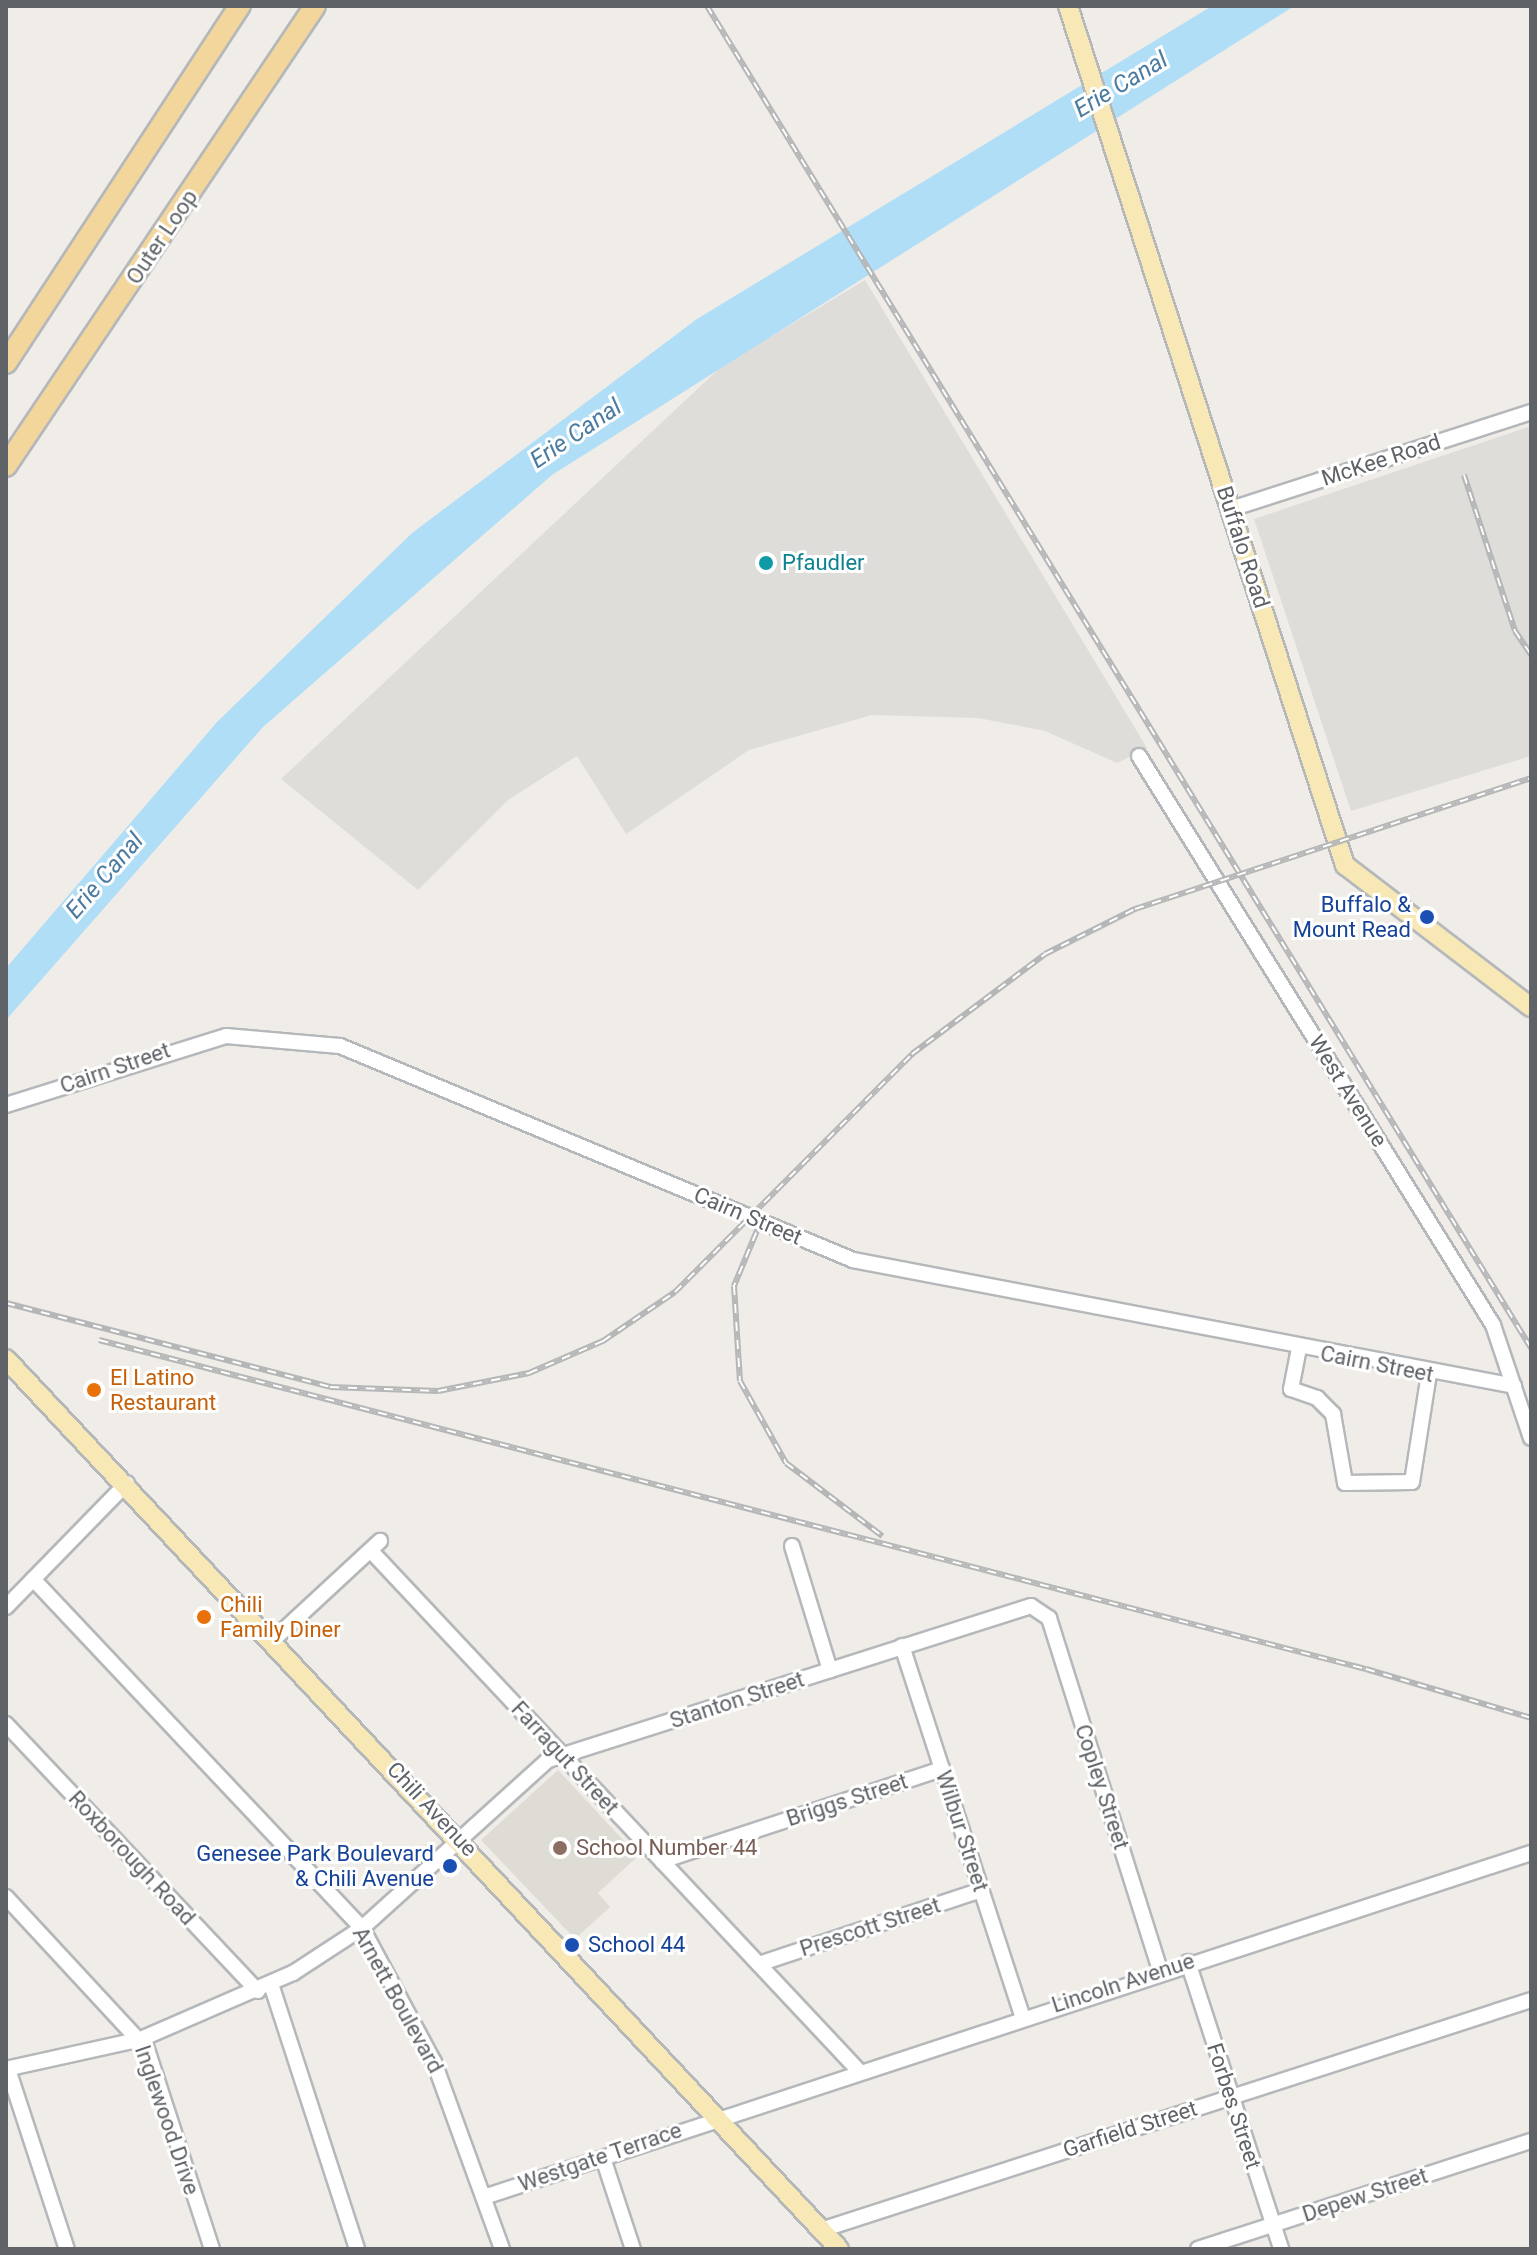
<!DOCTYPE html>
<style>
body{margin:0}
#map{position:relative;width:1537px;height:2255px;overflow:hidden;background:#f0ede8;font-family:Roboto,sans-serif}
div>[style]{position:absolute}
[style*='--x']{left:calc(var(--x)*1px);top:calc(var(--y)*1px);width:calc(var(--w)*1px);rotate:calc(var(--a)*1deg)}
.industrial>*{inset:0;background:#dfddda}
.education>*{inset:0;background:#dfdcd6}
.water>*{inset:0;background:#b1def7}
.roads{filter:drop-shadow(2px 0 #b5b8bb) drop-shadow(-2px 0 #b5b8bb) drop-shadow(0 2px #b5b8bb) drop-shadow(0 -2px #b5b8bb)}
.minor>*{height:14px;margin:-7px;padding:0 7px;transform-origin:7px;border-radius:7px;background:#fff}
.major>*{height:18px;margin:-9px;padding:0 9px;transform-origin:9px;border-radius:9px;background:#f7e8b5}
.highway>*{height:20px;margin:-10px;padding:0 10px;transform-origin:10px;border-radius:10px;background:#f3d69c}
.rail>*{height:6px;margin-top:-3px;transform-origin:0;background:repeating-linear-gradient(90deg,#fff 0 9px,#b5b6b7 0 18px);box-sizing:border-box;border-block:2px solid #b5b6b7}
.dots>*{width:22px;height:22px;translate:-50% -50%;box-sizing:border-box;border:4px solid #fff;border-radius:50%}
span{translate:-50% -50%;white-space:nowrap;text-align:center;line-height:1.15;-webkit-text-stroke:6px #fff;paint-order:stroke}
.street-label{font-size:22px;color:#5f6367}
.culture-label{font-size:22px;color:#0d838f}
.left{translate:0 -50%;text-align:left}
.transit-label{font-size:22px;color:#164399}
.right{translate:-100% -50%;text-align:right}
.food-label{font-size:22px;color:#c56008}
.education-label{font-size:22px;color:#785e54}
.water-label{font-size:24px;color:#4b7ba0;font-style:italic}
.frame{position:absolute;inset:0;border:8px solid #5f6367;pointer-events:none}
</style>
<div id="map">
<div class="industrial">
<div style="clip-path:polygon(865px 280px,1147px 748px,1117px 763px,1045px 731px,978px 718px,872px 715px,749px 750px,626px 834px,577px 756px,508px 800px,418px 890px,281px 779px,722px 366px)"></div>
<div style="clip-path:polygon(1531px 426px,1531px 756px,1351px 811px,1254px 519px)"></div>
</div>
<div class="education">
<div style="clip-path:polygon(558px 1770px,638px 1856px,598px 1893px,610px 1907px,575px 1939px,481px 1840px)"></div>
</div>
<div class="water">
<div style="clip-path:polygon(1212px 6px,1294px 6px,552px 475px,263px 727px,6px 1020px,6px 968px,217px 722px,412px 533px,697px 319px)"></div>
</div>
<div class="roads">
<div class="minor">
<div style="--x:1231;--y:509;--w:315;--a:-17.9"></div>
<div style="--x:1139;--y:756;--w:670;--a:58.11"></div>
<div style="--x:1493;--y:1325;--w:119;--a:71.4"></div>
<div style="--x:6;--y:1105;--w:231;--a:-17.4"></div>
<div style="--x:226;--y:1036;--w:114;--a:5"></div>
<div style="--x:340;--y:1046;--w:556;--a:22.64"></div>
<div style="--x:853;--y:1260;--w:673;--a:10.79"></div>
<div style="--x:1299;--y:1348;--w:42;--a:101"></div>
<div style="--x:1291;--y:1389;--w:28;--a:19"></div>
<div style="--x:1317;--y:1398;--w:23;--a:45"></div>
<div style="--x:1333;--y:1414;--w:70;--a:80.1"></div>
<div style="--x:1345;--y:1483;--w:67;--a:-0.9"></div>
<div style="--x:1412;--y:1482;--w:109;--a:-81.1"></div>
<div style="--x:792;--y:1546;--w:130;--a:73"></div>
<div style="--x:371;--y:1551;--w:712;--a:46.82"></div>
<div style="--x:33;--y:1579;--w:480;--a:46.7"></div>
<div style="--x:362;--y:1928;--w:152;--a:61.8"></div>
<div style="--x:434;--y:2062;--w:199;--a:70"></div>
<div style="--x:6;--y:1607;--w:173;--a:-45.7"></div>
<div style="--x:273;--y:1640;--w:146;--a:-42.8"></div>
<div style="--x:902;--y:1646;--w:389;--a:72"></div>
<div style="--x:6;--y:1724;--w:367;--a:46.7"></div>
<div style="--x:662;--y:1861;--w:295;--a:-18.2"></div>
<div style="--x:6;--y:1897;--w:207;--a:47.2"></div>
<div style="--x:147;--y:2049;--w:210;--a:72"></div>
<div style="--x:1188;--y:1962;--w:302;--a:72"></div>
<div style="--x:759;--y:1964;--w:234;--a:-18.4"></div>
<div style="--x:271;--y:1984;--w:279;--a:72"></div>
<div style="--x:6;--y:2069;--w:138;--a:-12.5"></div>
<div style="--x:141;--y:2039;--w:166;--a:-23.5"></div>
<div style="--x:293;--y:1973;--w:82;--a:-33.1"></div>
<div style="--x:362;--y:1928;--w:251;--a:-42.1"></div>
<div style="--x:548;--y:1760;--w:507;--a:-17.68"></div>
<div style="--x:1031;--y:1606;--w:22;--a:34"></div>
<div style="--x:1049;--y:1618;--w:370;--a:72.5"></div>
<div style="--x:8;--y:2069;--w:189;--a:71.9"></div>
<div style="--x:603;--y:2158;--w:96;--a:71.8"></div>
<div style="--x:484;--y:2197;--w:1102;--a:-18.19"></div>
<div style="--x:821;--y:2230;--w:746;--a:-17.95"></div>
<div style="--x:1198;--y:2249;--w:350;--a:-18"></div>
</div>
<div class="major">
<div style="--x:1068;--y:6;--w:903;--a:72.13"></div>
<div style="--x:1345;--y:865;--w:234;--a:37.4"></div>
<div style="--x:6;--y:1359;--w:1219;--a:46.89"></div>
</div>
<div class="highway">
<div style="--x:6;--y:363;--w:427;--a:-56.8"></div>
<div style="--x:6;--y:466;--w:554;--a:-56.11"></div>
</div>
</div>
<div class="rail">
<div style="--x:707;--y:6;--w:1575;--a:58.45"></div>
<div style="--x:1464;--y:475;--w:164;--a:71.9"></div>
<div style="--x:1515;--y:631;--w:29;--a:56"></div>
<div style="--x:763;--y:1216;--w:76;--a:112.5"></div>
<div style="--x:734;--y:1286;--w:95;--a:86.4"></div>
<div style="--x:740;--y:1381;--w:94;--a:60.7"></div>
<div style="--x:786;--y:1463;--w:121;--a:37.2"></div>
<div style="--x:6;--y:1303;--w:335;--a:14.5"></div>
<div style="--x:330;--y:1387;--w:108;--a:2.1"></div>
<div style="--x:438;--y:1391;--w:93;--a:-11.2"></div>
<div style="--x:529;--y:1373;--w:81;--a:-23.4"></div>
<div style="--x:603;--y:1341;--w:87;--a:-34.2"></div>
<div style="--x:675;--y:1292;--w:336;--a:-45.1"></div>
<div style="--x:912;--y:1054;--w:166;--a:-36.9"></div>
<div style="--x:1045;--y:954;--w:101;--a:-26.6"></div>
<div style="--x:1135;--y:909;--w:417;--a:-18.3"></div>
<div style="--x:99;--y:1340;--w:1309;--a:14.56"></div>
<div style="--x:1366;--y:1669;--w:172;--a:16.5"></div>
</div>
<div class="dots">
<div style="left:766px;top:563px;background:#0f9aa8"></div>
<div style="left:1427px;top:917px;background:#1a4fb4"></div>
<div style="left:94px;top:1390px;background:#e8710a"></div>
<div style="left:204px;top:1617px;background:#e8710a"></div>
<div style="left:560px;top:1848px;background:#8d6e63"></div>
<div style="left:450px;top:1866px;background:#1a4fb4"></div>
<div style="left:572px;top:1945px;background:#1a4fb4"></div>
</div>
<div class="street-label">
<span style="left:162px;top:237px;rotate:-56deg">Outer Loop</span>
<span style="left:1381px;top:460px;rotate:-18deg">McKee Road</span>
<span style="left:1243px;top:547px;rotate:72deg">Buffalo Road</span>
<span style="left:115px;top:1068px;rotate:-19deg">Cairn Street</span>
<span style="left:1348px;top:1091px;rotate:58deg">West Avenue</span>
<span style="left:748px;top:1216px;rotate:23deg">Cairn Street</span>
<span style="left:1377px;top:1364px;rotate:11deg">Cairn Street</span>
<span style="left:737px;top:1700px;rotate:-18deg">Stanton Street</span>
<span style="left:565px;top:1758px;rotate:47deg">Farragut Street</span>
<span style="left:1102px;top:1787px;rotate:72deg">Copley Street</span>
<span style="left:847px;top:1800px;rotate:-18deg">Briggs Street</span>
<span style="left:432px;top:1809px;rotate:47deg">Chili Avenue</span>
<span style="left:962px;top:1831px;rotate:72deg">Wilbur Street</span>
<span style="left:132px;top:1858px;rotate:47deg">Roxborough Road</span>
<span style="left:870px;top:1927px;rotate:-18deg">Prescott Street</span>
<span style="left:1123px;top:1983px;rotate:-18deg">Lincoln Avenue</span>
<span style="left:398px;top:2000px;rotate:61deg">Arnett Boulevard</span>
<span style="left:1234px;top:2106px;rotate:72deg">Forbes Street</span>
<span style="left:167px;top:2120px;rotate:71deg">Inglewood Drive</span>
<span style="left:1130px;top:2129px;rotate:-18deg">Garfield Street</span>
<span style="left:600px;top:2157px;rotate:-19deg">Westgate Terrace</span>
<span style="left:1365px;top:2195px;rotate:-18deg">Depew Street</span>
</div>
<div class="culture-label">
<span class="left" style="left:782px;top:563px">Pfaudler</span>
</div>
<div class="transit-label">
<span class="right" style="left:1411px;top:917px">Buffalo &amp;<br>Mount Read</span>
<span class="right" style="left:434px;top:1866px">Genesee Park Boulevard<br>&amp; Chili Avenue</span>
<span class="left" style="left:588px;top:1945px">School 44</span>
</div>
<div class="food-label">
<span class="left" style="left:110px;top:1390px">El Latino<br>Restaurant</span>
<span class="left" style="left:220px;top:1617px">Chili<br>Family Diner</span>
</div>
<div class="education-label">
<span class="left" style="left:576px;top:1848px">School Number 44</span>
</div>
<div class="water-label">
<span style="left:1121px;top:85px;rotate:-31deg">Erie Canal</span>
<span style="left:576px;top:434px;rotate:-34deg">Erie Canal</span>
<span style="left:105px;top:876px;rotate:-49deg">Erie Canal</span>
</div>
<div class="frame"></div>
</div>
